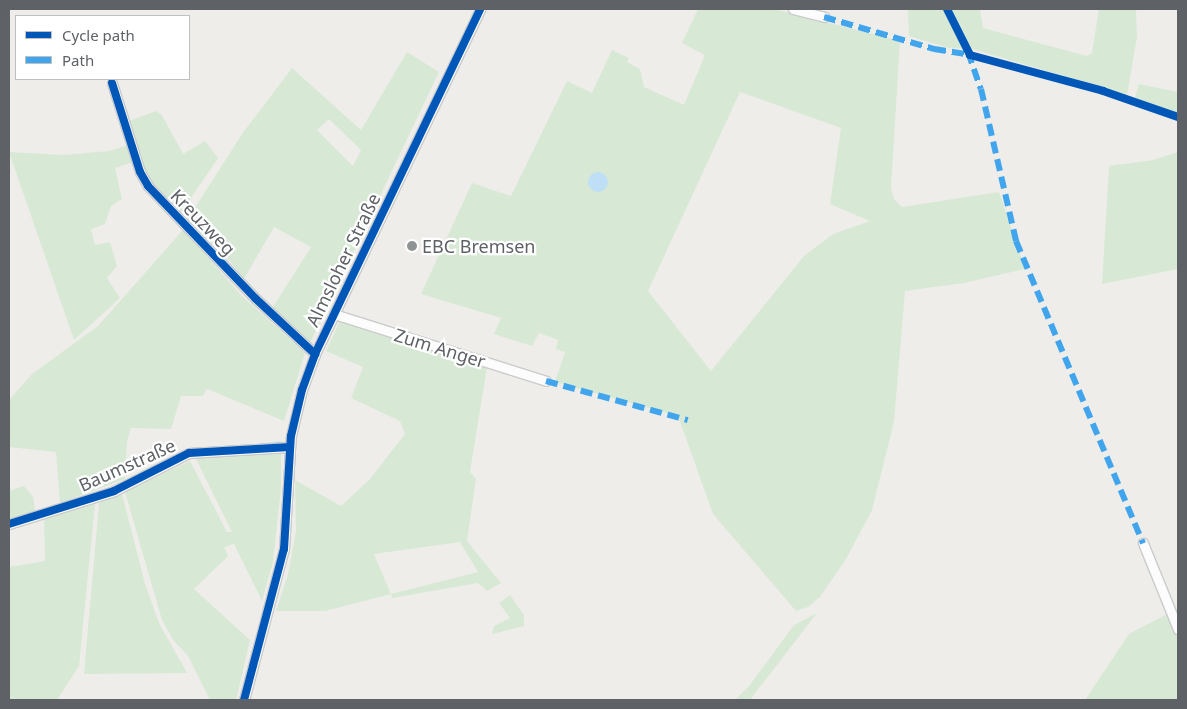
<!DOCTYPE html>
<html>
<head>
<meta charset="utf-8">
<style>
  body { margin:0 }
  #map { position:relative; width:1187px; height:709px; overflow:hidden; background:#eeede9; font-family:"Noto Sans",sans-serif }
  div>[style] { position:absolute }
  .green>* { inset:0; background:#d7e9d5 }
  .water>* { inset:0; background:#bedff6 }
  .round { border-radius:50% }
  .stream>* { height:2px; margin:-1px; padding:0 1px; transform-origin:1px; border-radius:1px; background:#bedff6 }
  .roads { filter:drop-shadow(1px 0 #cacbcb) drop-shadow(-1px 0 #cacbcb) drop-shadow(0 1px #cacbcb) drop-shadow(0 -1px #cacbcb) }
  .minor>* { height:9px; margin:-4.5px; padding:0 4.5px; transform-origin:4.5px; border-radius:4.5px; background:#fcfcfc }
  .quiet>* { height:6px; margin-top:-3px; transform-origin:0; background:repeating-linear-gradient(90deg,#41a5ee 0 12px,transparent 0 18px) }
  .cycleway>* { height:8px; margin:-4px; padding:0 4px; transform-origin:4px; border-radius:4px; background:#0057b8 }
  .dots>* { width:14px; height:14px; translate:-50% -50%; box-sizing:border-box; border:2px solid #fff; border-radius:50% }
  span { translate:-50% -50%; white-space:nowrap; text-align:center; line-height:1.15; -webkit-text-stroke:4.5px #fff; paint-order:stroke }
  .street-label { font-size:18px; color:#5e6266 }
  .poi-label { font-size:18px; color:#5e6266 }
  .left { translate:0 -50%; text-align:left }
  .frame { position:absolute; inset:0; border:10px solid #5e6266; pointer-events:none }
  .legend { position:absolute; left:15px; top:15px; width:175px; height:65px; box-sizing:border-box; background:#fff; border:1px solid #bfc0c2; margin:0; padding:6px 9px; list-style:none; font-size:15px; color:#5e6266 }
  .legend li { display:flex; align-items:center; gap:10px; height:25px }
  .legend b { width:25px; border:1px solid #bfc0c2 }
</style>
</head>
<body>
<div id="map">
  <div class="green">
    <i style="clip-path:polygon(evenodd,698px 9px,774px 9px,900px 41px,891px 188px,894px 199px,902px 207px,999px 192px,1025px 269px,964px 283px,905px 291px,894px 422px,872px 510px,846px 559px,820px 597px,808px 607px,796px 611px,713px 514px,678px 416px,555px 382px,565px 352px,556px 349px,558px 340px,539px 333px,532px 346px,494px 334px,501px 318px,421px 294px,472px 183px,511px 196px,567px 81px,592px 93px,612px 50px,629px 58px,627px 62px,640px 69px,644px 87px,684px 105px,705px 55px,682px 43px,698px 9px,740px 92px,841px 128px,830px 204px,870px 221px,833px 234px,804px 256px,711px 371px,648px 291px,740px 92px)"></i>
    <i style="clip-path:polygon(908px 9px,944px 9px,958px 38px,964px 36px,951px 9px,980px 9px,983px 28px,1087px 56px,1092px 53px,1099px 9px,1136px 9px,1137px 37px,1127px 95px,973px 49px,949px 48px,909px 36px)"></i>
    <i style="clip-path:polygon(evenodd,407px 52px,439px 72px,309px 345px,273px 307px,311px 247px,274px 227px,244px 279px,228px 259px,187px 220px,242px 134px,292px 68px,361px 130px,407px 52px,329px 119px,361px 150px,353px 166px,317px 130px,329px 119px)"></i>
    <i style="clip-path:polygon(1139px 84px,1178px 92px,1178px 113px,1135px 98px)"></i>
    <i style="clip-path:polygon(156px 111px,162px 115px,183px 154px,205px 141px,218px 158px,180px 214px,147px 177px,129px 121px)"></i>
    <i style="clip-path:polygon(129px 145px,133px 162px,115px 168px,122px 199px,111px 206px,105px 224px,91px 229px,95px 245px,110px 242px,117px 266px,107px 278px,120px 298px,74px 340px,9px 152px,64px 155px,109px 151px)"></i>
    <i style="clip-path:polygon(1178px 152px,1178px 269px,1102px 284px,1109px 166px,1153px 160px)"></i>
    <i style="clip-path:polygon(183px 230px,242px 296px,305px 353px,284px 421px,207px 389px,203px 396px,181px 396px,171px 429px,131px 428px,127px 442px,125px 479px,60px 503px,56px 452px,9px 447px,9px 400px,32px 374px,98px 326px)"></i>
    <i style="clip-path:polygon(evenodd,340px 321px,487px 367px,470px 472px,476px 479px,467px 541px,501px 583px,487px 591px,478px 583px,392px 598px,391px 594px,325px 611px,276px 611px,288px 574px,296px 531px,295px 480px,341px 506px,370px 479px,405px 434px,400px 421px,351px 398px,363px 367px,326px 351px,340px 321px,460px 542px,478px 572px,391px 594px,374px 554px,460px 542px)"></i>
    <i style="clip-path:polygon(281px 450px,281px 488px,273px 562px,262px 601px,234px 544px,224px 547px,228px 556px,194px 589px,250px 640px,236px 700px,210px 700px,188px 656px,173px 640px,162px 620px,125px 492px,190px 461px,227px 532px,232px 532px,195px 457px)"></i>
    <i style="clip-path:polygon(24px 486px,33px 497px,36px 516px,9px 521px,9px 491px)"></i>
    <i style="clip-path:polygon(122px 494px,145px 584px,159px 623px,187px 673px,84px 674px,99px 503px)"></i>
    <i style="clip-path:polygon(95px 504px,79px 666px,57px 700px,9px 700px,9px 567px,45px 561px,44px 518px)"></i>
    <i style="clip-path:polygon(510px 595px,524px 615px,524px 626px,492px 634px,494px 626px,510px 618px,499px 603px)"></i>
    <i style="clip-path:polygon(817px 613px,750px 700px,735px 700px,749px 686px,794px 625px)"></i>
    <i style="clip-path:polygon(1169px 613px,1178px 635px,1178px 700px,1085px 700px,1129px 634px)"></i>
  </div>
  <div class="water">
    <i class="round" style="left:588px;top:172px;width:20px;height:20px"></i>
  </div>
  <div class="stream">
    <i style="left:257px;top:445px;width:23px;rotate:-7deg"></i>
  </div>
  <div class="roads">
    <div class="minor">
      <i style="left:793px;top:9px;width:32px;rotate:14deg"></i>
      <i style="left:112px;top:83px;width:93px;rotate:72.5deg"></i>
      <i style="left:140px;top:172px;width:16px;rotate:60deg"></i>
      <i style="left:148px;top:186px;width:156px;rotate:46.3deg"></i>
      <i style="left:256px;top:299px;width:81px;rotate:43deg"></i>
      <i style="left:334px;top:314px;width:222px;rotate:17.5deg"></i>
      <i style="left:9px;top:524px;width:110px;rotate:-17.4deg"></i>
      <i style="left:114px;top:491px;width:84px;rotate:-26.9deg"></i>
      <i style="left:189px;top:453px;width:101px;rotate:-3.4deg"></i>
      <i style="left:1143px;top:543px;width:93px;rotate:67.9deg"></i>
      <i style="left:244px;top:700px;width:156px;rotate:-75.2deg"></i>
      <i style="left:284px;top:549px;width:113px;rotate:-86.5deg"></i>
      <i style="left:291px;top:436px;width:47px;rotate:-76.6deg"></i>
      <i style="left:302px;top:390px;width:38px;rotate:-70deg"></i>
      <i style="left:315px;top:354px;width:382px;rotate:-64.4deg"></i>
    </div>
  </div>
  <div class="quiet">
    <i style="left:824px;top:17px;width:115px;rotate:16.2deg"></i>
    <i style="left:934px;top:49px;width:38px;rotate:9deg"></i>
    <i style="left:968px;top:52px;width:39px;rotate:71deg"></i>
    <i style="left:981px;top:89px;width:156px;rotate:77deg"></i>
    <i style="left:1016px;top:241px;width:328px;rotate:67.2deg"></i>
    <i style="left:546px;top:381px;width:147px;rotate:15.4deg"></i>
  </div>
  <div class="cycleway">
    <i style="left:947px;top:9px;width:51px;rotate:63.4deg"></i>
    <i style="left:970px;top:55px;width:138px;rotate:15.1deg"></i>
    <i style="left:1103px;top:91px;width:79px;rotate:19.1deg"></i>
    <i style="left:112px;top:83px;width:93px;rotate:72.5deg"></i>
    <i style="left:140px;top:172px;width:16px;rotate:60deg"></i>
    <i style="left:148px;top:186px;width:156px;rotate:46.3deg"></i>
    <i style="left:256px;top:299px;width:81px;rotate:43deg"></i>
    <i style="left:9px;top:524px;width:110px;rotate:-17.4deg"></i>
    <i style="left:114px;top:491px;width:84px;rotate:-26.9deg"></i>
    <i style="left:189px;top:453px;width:101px;rotate:-3.4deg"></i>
    <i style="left:244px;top:700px;width:156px;rotate:-75.2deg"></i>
    <i style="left:284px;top:549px;width:113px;rotate:-86.5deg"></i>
    <i style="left:291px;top:436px;width:47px;rotate:-76.6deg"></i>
    <i style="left:302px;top:390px;width:38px;rotate:-70deg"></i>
    <i style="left:315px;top:354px;width:382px;rotate:-64.4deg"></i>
  </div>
  <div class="dots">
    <i style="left:412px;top:246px;background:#909394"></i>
  </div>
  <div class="street-label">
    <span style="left:203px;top:222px;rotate:46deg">Kreuzweg</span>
    <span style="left:343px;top:260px;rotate:-64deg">Almsloher Straße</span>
    <span style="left:440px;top:348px;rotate:17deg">Zum Anger</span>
    <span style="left:127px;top:465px;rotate:-24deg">Baumstraße</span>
  </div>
  <div class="poi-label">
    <span class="left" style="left:422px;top:246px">EBC Bremsen</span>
  </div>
  <div class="frame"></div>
  <ul class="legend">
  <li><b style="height:6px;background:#0057b8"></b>Cycle path</li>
  <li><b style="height:6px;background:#41a5ee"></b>Path</li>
  </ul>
</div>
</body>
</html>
